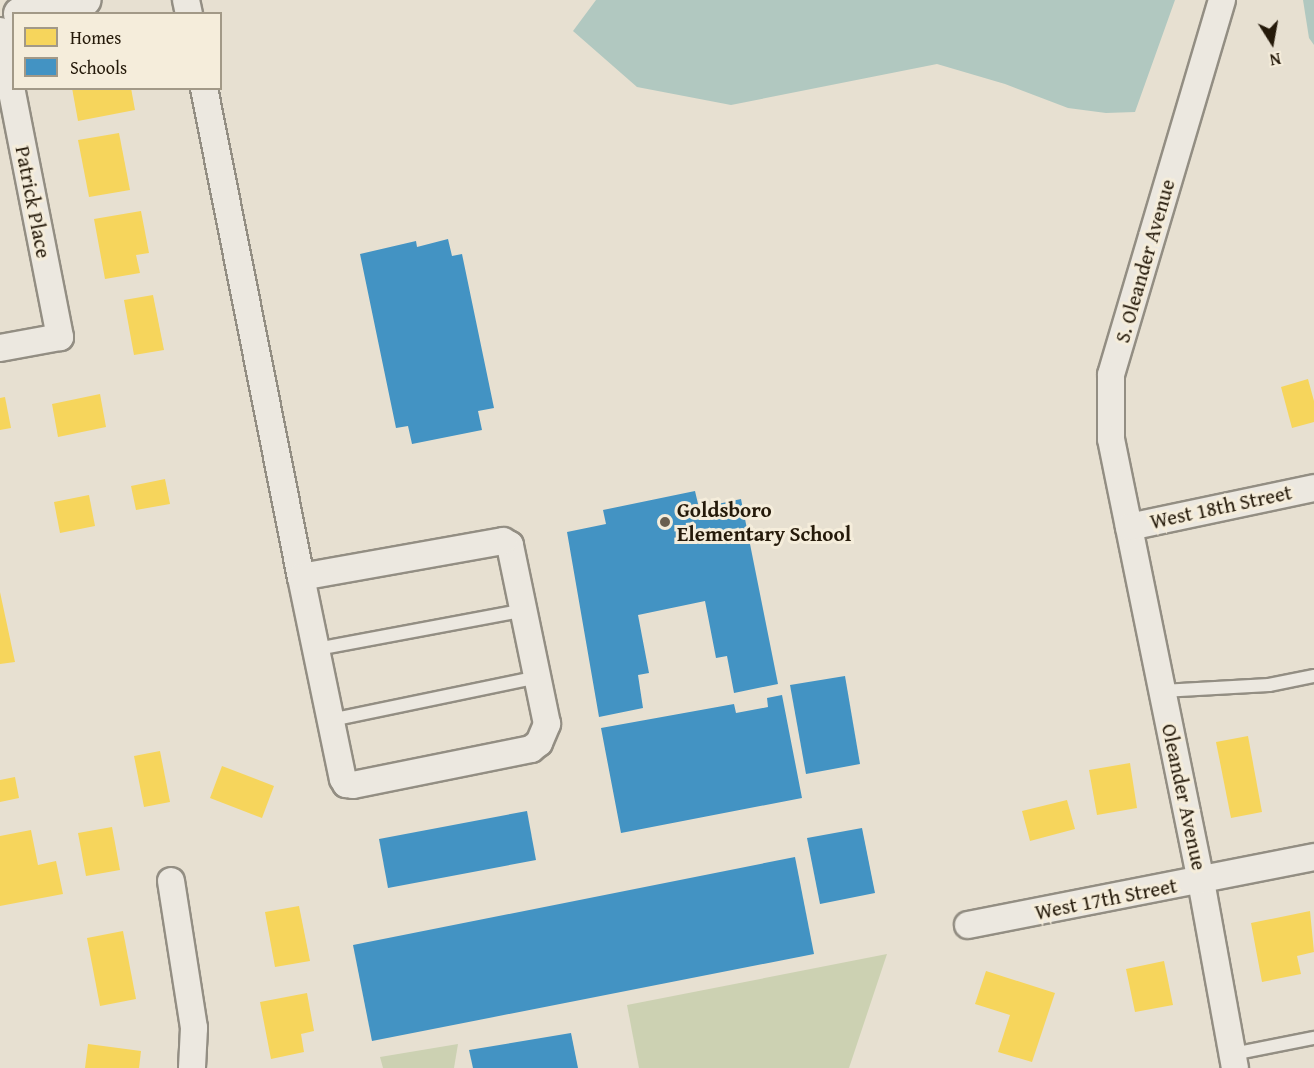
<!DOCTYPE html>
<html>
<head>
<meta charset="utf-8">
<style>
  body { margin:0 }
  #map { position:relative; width:1314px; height:1068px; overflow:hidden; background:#e7e0d1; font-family:"Gentium Book Plus",serif }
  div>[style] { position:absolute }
  .green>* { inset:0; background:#ccd1b2 }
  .water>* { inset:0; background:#b1c8c0 }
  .homes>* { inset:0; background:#f6d55c }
  .schools>* { inset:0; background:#4393c3 }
  .roads { filter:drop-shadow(2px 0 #938e83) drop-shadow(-2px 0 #938e83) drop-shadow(0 2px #938e83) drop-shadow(0 -2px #938e83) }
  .service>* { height:12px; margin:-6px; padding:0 6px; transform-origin:6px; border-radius:6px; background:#ece8e0 }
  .minor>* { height:26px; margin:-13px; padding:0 13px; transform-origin:13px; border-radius:13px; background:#ece8e0 }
  .tertiary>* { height:32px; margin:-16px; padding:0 16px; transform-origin:16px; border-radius:16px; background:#ece8e0 }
  .dots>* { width:16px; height:16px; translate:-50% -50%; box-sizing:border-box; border:3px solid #f5eddb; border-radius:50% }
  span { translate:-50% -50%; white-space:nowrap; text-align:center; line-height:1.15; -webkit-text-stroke:6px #f5eddb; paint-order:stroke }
  .street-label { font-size:21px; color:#251a0a }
  .poi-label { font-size:21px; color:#251a0a; font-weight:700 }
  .left { translate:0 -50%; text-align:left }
  .legend { position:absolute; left:12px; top:12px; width:210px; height:78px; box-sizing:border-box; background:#f5eddb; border:2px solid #a29987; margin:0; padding:8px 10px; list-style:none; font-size:18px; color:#251a0a }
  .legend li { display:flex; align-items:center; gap:12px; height:30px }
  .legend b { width:30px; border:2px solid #a29987 }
  .north { position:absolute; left:1242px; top:12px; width:60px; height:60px; -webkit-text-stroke:4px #f5eddb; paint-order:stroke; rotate:169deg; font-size:16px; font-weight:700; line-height:24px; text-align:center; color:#251a0a }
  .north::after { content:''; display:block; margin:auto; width:21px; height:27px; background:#251a0a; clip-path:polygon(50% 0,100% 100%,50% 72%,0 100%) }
</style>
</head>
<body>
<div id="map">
  <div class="green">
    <i style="clip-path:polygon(887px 954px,849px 1068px,639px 1068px,627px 1005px)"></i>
    <i style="clip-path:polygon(458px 1044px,454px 1068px,383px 1068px,380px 1057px)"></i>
  </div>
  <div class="water">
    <i style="clip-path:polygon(596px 0,1175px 0,1135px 112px,1106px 113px,1068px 108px,1005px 84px,937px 64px,731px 105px,637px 87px,573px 31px)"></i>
    <i style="clip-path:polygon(1303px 0,1314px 0,1314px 45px,1309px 38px)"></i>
  </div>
  <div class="homes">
    <i style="clip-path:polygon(72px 88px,131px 88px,135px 110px,78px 121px)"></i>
    <i style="clip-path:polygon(119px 133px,130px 190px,89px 197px,78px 140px)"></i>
    <i style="clip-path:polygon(141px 211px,149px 253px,136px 255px,140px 273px,105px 279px,94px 219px)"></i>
    <i style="clip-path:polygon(153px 295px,164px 350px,134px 355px,124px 300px)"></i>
    <i style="clip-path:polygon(1308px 379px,1314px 401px,1314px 422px,1292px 428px,1281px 387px)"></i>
    <i style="clip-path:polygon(100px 394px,106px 427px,58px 437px,52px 404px)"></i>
    <i style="clip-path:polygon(5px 397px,11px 428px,0 430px,0 398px)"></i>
    <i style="clip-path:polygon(165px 479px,170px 504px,136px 510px,131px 486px)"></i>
    <i style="clip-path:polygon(89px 495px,95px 526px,60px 533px,54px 502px)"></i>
    <i style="clip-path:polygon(0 592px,15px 662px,0 664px)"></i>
    <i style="clip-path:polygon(1248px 736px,1262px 812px,1231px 818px,1216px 742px)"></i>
    <i style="clip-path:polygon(160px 751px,170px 802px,144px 807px,134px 756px)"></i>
    <i style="clip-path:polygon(1130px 763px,1137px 808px,1097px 815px,1089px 770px)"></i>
    <i style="clip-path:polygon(222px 766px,274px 786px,262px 818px,210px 798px)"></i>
    <i style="clip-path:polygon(15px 777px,19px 798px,0 802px,0 780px)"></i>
    <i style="clip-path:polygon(1067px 800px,1075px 829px,1030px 841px,1022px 811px)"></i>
    <i style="clip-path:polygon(112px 827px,120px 870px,86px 876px,78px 833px)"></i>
    <i style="clip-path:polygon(31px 830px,38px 865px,56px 861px,63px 894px,0 906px,0 836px)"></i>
    <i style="clip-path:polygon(299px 906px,310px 961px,275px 967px,265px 912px)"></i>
    <i style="clip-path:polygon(1310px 911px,1314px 952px,1297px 956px,1301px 974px,1262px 982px,1251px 923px)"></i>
    <i style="clip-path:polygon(123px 931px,136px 999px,100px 1006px,87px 938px)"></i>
    <i style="clip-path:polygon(1164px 961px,1173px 1005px,1135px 1012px,1126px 969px)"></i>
    <i style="clip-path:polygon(986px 971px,1055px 993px,1032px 1062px,998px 1052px,1010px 1015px,975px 1004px)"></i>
    <i style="clip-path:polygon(307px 993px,314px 1031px,301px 1034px,304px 1052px,271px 1059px,260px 1002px)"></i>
    <i style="clip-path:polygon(88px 1044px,141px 1051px,139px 1068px,85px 1068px)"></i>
  </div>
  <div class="schools">
    <i style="clip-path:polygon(448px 239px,452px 256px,462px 254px,494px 408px,478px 411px,482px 430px,412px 444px,408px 426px,396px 428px,360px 254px,416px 241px,417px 247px)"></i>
    <i style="clip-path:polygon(695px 491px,699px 508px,741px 499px,778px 684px,734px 693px,727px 656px,716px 658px,705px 601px,638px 615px,649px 673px,638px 675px,643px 708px,599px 717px,567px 532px,606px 524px,603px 510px)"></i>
    <i style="clip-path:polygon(845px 676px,860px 764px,806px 774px,790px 685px)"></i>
    <i style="clip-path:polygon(782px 695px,802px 798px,621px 833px,601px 728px,734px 704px,736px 713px,768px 707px,767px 698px)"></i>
    <i style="clip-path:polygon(527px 811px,536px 860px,388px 888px,379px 839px)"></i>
    <i style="clip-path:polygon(862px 828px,875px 893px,820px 904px,807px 838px)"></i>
    <i style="clip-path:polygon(795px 857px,814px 954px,372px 1041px,353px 945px)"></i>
    <i style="clip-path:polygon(571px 1033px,578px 1068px,473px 1068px,469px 1050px)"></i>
  </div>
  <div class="roads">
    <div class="service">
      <i style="left:317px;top:649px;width:212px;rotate:-10.6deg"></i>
      <i style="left:1162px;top:691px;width:107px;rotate:-3.2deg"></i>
      <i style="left:1269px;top:685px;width:46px;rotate:-11.3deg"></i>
      <i style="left:331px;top:720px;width:211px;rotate:-11.7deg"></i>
      <i style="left:1233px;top:1054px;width:83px;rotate:-11.2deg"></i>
    </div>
    <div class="minor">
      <i style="left:186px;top:0;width:14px;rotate:78deg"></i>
      <i style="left:1222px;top:0;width:391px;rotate:106.5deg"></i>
      <i style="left:1111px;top:375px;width:64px;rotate:90deg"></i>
      <i style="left:1111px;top:439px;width:451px;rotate:78.5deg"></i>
      <i style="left:1201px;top:881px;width:190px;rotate:79.7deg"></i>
      <i style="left:0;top:31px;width:312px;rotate:78.9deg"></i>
      <i style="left:60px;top:337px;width:61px;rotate:169.6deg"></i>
      <i style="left:204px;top:88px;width:499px;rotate:78.8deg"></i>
      <i style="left:301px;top:577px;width:206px;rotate:78.3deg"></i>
      <i style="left:343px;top:779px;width:6px;rotate:59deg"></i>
      <i style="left:346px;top:784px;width:7px;rotate:8deg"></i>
      <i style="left:353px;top:785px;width:182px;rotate:-11.4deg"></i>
      <i style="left:531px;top:749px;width:10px;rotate:-37deg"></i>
      <i style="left:539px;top:743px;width:21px;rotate:-67deg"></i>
      <i style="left:547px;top:724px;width:183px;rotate:-101.7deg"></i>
      <i style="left:510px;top:545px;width:8px;rotate:-150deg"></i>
      <i style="left:503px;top:541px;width:205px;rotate:169.9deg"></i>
      <i style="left:1129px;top:527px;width:189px;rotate:-11.9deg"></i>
      <i style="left:171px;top:881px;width:149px;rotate:81.1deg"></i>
      <i style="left:194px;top:1028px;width:40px;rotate:92.9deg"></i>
      <i style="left:968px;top:925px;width:353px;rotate:-11.1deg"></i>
    </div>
    <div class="tertiary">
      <i style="left:20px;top:14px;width:66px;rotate:-12.3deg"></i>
    </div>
  </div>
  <div class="dots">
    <i style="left:665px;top:522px;background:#695f50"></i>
  </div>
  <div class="street-label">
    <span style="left:33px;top:202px;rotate:79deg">Patrick Place</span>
    <span style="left:1145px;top:261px;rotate:-74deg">S. Oleander Avenue</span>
    <span style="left:1221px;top:507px;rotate:-12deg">West 18th Street</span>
    <span style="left:1184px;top:797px;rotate:78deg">Oleander Avenue</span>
    <span style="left:1106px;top:899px;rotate:-11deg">West 17th Street</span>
  </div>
  <div class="poi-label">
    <span class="left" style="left:677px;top:522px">Goldsboro<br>Elementary School</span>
  </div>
  <ul class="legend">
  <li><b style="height:16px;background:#f6d55c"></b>Homes</li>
  <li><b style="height:16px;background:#4393c3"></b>Schools</li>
  </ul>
  <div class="north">N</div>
</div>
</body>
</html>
